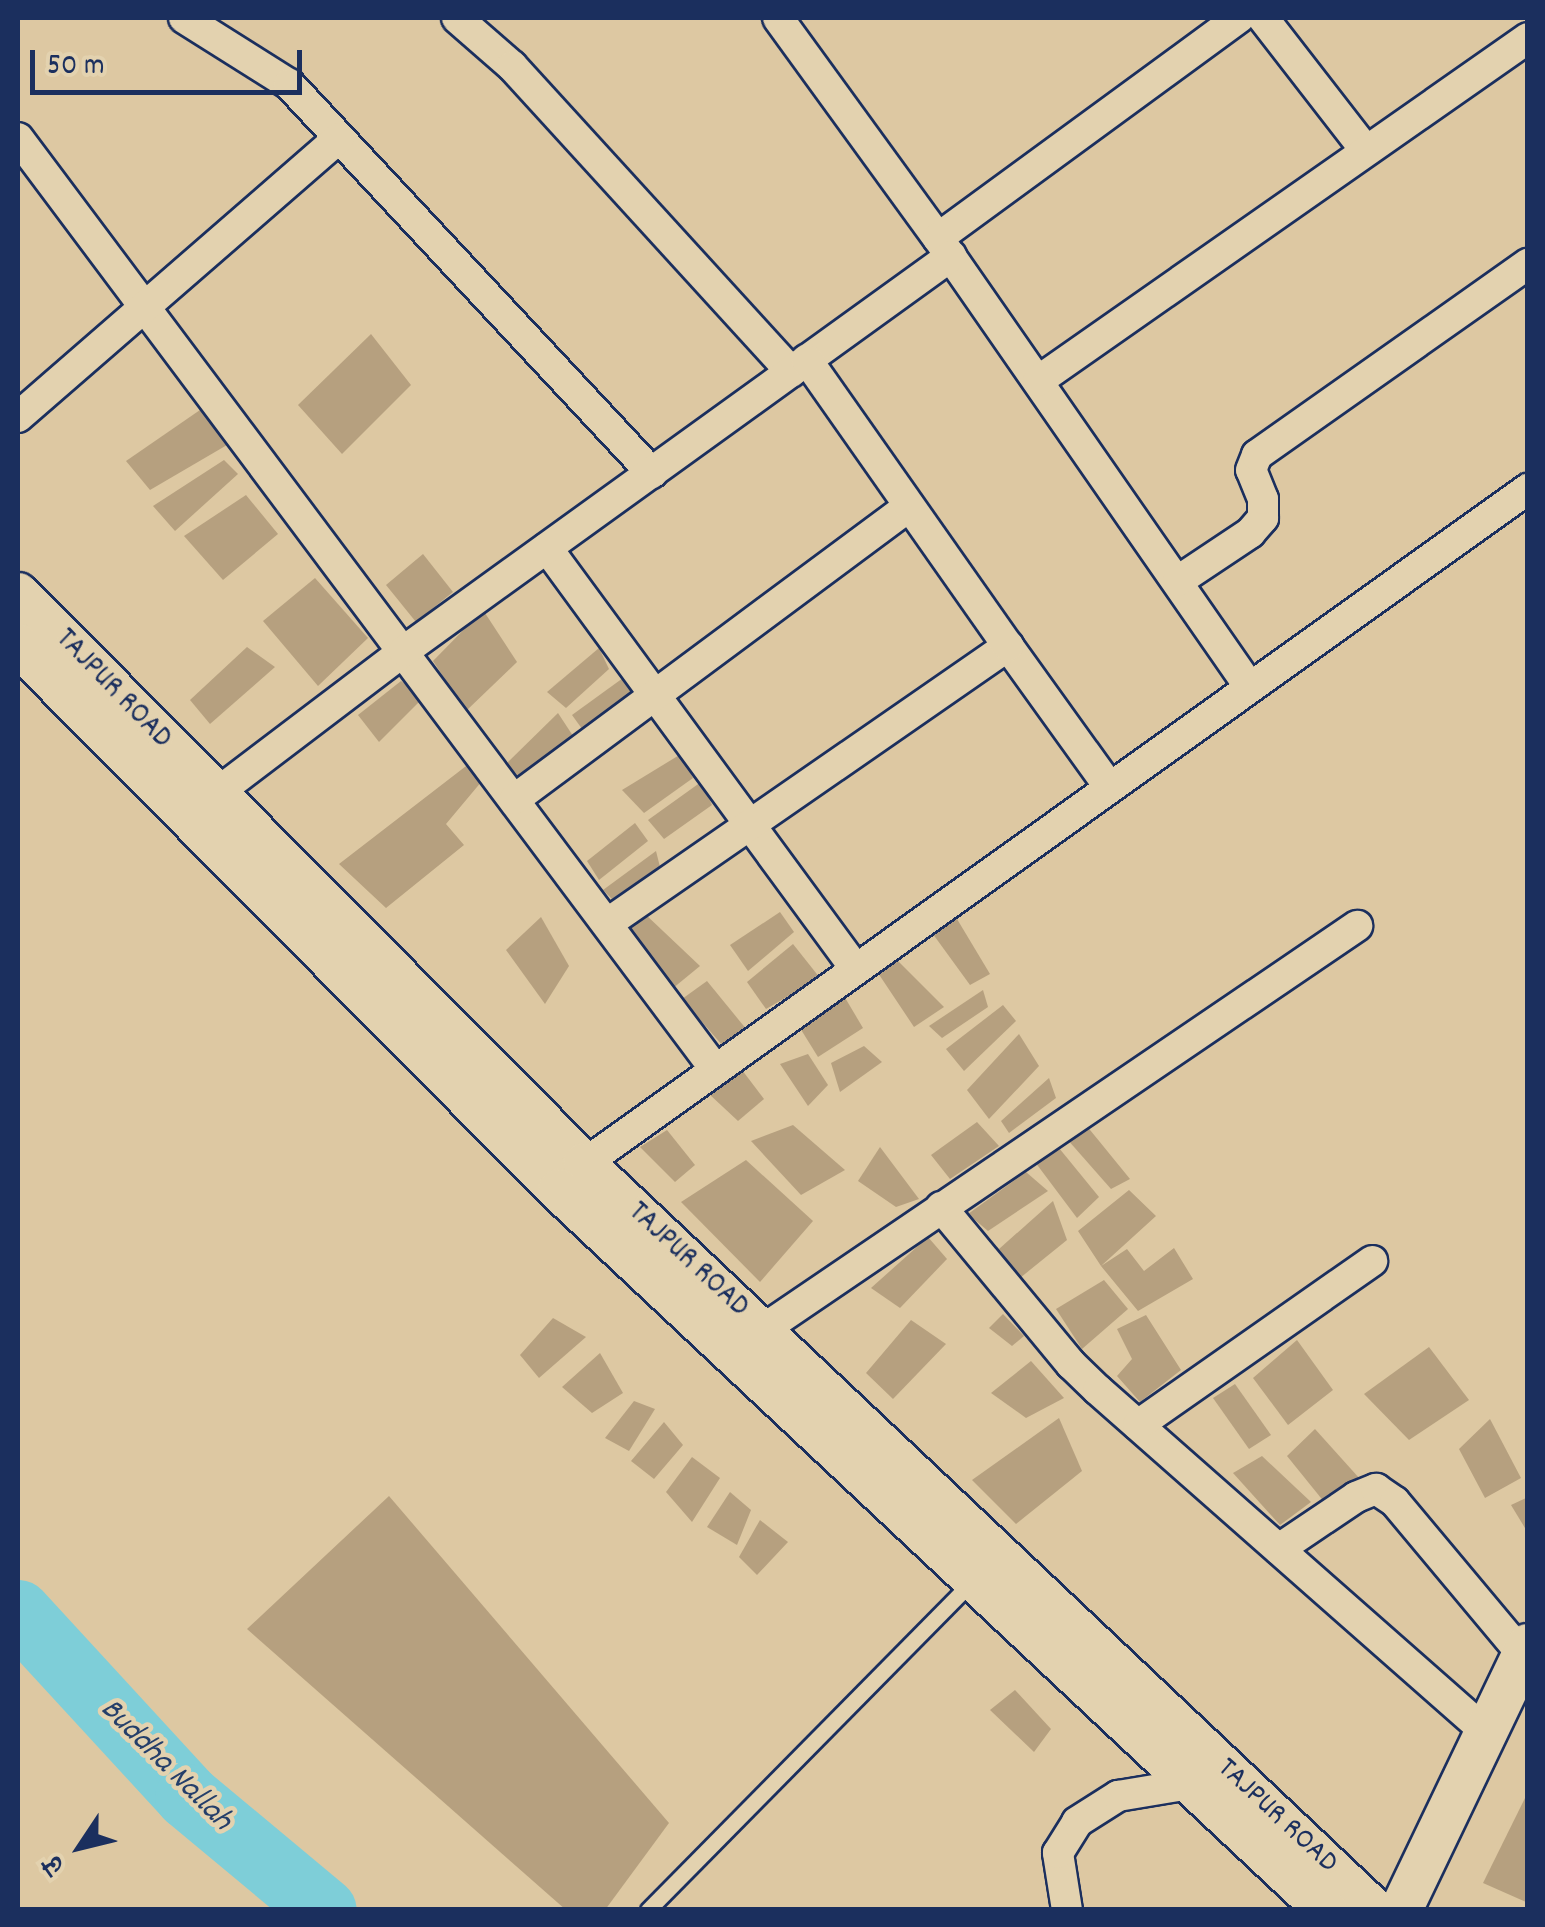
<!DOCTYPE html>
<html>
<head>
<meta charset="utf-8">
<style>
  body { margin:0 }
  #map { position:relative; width:1545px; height:1927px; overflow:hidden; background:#ddc8a2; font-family:Dekko,"Playpen Sans Deva",sans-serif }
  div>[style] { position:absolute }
  .river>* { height:65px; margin:-32.5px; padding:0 32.5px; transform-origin:32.5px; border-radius:32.5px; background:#7eced8 }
  .building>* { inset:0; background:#b6a07f }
  .roads { filter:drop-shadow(2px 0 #1b2f5e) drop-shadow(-2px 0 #1b2f5e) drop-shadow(0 2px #1b2f5e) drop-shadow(0 -2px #1b2f5e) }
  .lane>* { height:15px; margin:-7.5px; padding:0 7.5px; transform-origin:7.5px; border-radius:7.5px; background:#e3d2af }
  .street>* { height:30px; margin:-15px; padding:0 15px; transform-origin:15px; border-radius:15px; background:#e3d2af }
  .secondary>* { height:42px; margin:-21px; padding:0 21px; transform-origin:21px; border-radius:21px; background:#e3d2af }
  span { translate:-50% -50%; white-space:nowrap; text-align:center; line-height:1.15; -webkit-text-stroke:9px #e3d2af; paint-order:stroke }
  .street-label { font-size:30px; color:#1b2f5e }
  .water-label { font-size:32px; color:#253f6a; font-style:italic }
  .frame { position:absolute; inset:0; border:20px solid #1b2f5e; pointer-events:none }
  .north { position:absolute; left:30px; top:1797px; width:100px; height:100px; -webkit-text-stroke:8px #e3d2af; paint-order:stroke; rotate:235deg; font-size:28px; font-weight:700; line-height:40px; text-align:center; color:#1b2f5e }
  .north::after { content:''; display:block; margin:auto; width:35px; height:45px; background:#1b2f5e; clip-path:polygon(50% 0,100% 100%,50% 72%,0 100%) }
  .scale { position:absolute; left:30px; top:50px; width:272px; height:45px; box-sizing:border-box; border:5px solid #1b2f5e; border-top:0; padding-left:12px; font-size:30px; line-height:35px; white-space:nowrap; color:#1b2f5e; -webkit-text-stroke:8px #e3d2af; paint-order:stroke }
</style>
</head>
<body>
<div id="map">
  <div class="river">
    <i style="left:18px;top:1612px;width:250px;rotate:47.4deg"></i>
    <i style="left:187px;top:1796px;width:178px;rotate:39.8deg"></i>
  </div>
  <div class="building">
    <i style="clip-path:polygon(371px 334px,411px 385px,342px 454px,298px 405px)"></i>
    <i style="clip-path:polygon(200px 410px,227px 445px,150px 490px,126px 461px)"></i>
    <i style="clip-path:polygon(224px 460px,238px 474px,175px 531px,153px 506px)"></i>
    <i style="clip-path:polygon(246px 495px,278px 534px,223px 580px,184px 536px)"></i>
    <i style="clip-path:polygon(423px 554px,453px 592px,416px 622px,386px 585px)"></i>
    <i style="clip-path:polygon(315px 578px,368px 638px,318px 686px,263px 621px)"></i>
    <i style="clip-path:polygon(483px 610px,517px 662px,466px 711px,433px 661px)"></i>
    <i style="clip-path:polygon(247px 647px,275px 667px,210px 724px,190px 700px)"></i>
    <i style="clip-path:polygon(599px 648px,609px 669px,566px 708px,547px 692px)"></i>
    <i style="clip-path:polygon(623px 678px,635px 699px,585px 733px,572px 715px)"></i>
    <i style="clip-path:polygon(401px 681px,423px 698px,379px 742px,358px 715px)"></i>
    <i style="clip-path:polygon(558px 713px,577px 742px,522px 779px,506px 764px)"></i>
    <i style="clip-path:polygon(681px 754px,693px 778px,644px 813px,622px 790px)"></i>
    <i style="clip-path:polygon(470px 763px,482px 781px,446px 824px,464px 845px,386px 908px,339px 864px)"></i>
    <i style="clip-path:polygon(701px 782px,712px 805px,664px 839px,648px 820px)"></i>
    <i style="clip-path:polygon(635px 823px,648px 841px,599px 880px,587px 861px)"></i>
    <i style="clip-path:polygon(656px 851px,660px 867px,612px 899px,603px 890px)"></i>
    <i style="clip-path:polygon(780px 912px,794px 932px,748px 971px,730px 945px)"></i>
    <i style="clip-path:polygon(644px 913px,700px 966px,672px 989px,627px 928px)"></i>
    <i style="clip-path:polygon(954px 914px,990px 974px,970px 985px,930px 930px)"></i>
    <i style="clip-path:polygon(541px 917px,569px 966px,545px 1004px,506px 950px)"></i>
    <i style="clip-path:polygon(793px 944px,820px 978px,766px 1009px,747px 982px)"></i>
    <i style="clip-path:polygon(895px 958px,944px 1007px,914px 1027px,876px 970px)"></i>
    <i style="clip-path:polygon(707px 981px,747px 1030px,723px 1046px,682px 999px)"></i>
    <i style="clip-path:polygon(983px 990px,988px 1007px,942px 1038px,929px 1026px)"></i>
    <i style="clip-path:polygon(844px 996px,863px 1028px,818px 1057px,800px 1028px)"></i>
    <i style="clip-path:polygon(1003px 1005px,1016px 1021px,964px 1071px,946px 1049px)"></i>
    <i style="clip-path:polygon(1019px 1034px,1039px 1066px,989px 1119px,967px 1090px)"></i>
    <i style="clip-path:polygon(864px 1046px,882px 1062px,840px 1092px,831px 1063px)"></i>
    <i style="clip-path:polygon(808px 1054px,828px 1085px,808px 1106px,780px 1064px)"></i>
    <i style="clip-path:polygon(739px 1066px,764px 1099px,738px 1121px,708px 1093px)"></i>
    <i style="clip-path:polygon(1049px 1078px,1056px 1098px,1009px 1133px,1001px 1121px)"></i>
    <i style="clip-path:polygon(977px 1122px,999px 1146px,950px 1179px,931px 1155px)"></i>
    <i style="clip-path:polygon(793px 1125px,845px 1170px,801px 1195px,751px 1141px)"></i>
    <i style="clip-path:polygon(1086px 1125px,1130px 1179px,1111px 1189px,1067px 1139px)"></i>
    <i style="clip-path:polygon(667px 1130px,695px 1165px,675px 1182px,640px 1147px)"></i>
    <i style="clip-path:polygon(880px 1147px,919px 1199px,896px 1207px,858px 1181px)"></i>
    <i style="clip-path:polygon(1059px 1148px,1099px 1197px,1077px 1218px,1035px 1162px)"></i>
    <i style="clip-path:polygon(746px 1160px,813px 1221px,760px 1282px,681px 1202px)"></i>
    <i style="clip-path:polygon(1026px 1172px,1048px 1191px,988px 1231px,968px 1214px)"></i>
    <i style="clip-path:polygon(1129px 1190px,1156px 1216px,1101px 1266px,1127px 1249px,1144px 1271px,1174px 1248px,1193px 1279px,1138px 1311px,1101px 1266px,1078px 1231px)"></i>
    <i style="clip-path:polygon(1053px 1201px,1067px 1240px,1020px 1278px,999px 1249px)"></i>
    <i style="clip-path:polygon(928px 1237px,947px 1259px,900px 1308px,871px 1288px)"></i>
    <i style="clip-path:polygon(1104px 1280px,1128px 1309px,1082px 1349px,1056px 1309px)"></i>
    <i style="clip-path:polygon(1003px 1314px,1024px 1336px,1012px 1346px,989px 1328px)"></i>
    <i style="clip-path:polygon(1146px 1315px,1181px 1370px,1140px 1402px,1117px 1376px,1132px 1359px,1117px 1329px)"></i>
    <i style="clip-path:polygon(553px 1318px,586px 1337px,539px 1378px,520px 1355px)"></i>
    <i style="clip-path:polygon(911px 1320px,946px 1344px,893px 1399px,866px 1373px)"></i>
    <i style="clip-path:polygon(1297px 1340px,1333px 1390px,1288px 1425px,1253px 1378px)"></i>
    <i style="clip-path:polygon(1429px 1347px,1469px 1400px,1409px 1440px,1364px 1394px)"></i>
    <i style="clip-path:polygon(600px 1353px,623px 1393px,592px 1413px,562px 1387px)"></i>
    <i style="clip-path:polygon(1031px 1361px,1064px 1398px,1026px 1418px,991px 1393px)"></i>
    <i style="clip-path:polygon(1235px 1384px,1271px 1435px,1249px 1449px,1213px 1398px)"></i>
    <i style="clip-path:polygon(634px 1401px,655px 1409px,629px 1451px,605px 1438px)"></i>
    <i style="clip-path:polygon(1059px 1418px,1082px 1471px,1016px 1524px,972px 1480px)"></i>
    <i style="clip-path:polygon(1490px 1419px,1521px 1478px,1485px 1498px,1459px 1449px)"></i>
    <i style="clip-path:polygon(664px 1422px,683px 1445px,654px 1479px,631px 1461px)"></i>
    <i style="clip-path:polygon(1315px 1429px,1360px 1479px,1325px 1503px,1287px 1456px)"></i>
    <i style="clip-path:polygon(1262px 1456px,1311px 1502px,1280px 1525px,1233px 1473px)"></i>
    <i style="clip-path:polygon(692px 1457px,720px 1478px,692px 1522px,666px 1492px)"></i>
    <i style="clip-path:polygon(730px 1492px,751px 1510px,737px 1545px,707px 1527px)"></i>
    <i style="clip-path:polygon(389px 1496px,669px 1823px,605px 1910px,566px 1910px,247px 1629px)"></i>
    <i style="clip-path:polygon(1528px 1497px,1528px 1533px,1511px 1505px)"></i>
    <i style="clip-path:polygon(760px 1520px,788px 1542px,757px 1575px,739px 1557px)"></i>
    <i style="clip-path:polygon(1015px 1690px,1051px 1729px,1034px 1752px,990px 1710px)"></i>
    <i style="clip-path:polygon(1528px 1792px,1528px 1903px,1483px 1883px)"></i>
  </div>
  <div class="roads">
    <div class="lane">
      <i style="left:648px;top:1910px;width:461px;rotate:-45.4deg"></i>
    </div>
    <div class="street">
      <i style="left:184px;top:18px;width:124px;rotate:32.2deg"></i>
      <i style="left:289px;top:84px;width:532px;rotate:46.98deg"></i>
      <i style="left:457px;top:18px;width:73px;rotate:41.1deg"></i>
      <i style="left:512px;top:66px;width:414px;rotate:47.6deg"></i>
      <i style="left:778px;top:18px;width:272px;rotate:54deg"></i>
      <i style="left:938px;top:238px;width:545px;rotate:55.23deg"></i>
      <i style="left:1263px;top:18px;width:168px;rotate:52.2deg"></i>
      <i style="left:18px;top:138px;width:1163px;rotate:53.18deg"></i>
      <i style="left:938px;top:238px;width:373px;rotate:-36.2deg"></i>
      <i style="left:1038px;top:381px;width:598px;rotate:-34.99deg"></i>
      <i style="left:18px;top:417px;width:425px;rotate:-41deg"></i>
      <i style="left:547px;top:548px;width:521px;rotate:53.75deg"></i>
      <i style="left:1178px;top:581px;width:87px;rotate:-33.7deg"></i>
      <i style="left:1250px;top:533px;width:20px;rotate:-49deg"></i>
      <i style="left:1263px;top:518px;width:19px;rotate:-90deg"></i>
      <i style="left:1263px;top:499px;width:31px;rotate:-112deg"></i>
      <i style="left:1251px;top:470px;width:16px;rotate:-68deg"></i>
      <i style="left:1257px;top:455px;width:332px;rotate:-35.2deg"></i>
      <i style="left:1008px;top:646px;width:171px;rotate:54.3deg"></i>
      <i style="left:213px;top:796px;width:240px;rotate:-37.2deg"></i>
      <i style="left:404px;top:651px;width:675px;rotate:-35.83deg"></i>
      <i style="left:515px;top:799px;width:491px;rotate:-36.6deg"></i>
      <i style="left:608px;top:923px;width:487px;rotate:-34.7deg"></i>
      <i style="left:1008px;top:646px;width:350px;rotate:-125.1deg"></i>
      <i style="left:584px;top:1164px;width:1161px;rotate:-35.57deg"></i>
      <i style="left:941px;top:1207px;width:204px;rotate:50.4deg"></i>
      <i style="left:1071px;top:1364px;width:37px;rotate:44deg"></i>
      <i style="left:1098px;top:1390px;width:517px;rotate:41.39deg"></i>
      <i style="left:761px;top:1331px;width:721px;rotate:-34.2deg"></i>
      <i style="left:1138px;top:1425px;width:286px;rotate:-35deg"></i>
      <i style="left:1279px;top:1549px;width:93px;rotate:-34deg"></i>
      <i style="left:1356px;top:1497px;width:22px;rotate:-22deg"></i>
      <i style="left:1376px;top:1489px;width:23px;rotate:34deg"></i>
      <i style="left:1395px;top:1502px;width:199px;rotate:50.1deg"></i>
      <i style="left:1067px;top:1910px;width:58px;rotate:-99deg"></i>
      <i style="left:1058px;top:1853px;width:36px;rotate:-58deg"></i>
      <i style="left:1077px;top:1822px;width:49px;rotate:-32.4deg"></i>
      <i style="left:1118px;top:1796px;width:73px;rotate:-9.5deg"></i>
    </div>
    <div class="secondary">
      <i style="left:18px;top:594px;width:803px;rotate:45.2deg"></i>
      <i style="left:584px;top:1164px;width:1087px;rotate:43.36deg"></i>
      <i style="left:18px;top:645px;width:768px;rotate:45.21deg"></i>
      <i style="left:559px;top:1190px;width:1052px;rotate:43.19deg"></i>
      <i style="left:1401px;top:1910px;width:294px;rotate:-64.4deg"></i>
    </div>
  </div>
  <div class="street-label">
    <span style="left:112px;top:690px;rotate:46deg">TAJPUR ROAD</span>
    <span style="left:687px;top:1261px;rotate:43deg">TAJPUR ROAD</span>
    <span style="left:1276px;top:1817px;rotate:43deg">TAJPUR ROAD</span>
  </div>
  <div class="water-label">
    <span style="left:165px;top:1766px;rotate:45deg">Buddha Nallah</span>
  </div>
  <div class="frame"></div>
  <div class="north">उ</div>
  <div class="scale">50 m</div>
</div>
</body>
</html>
